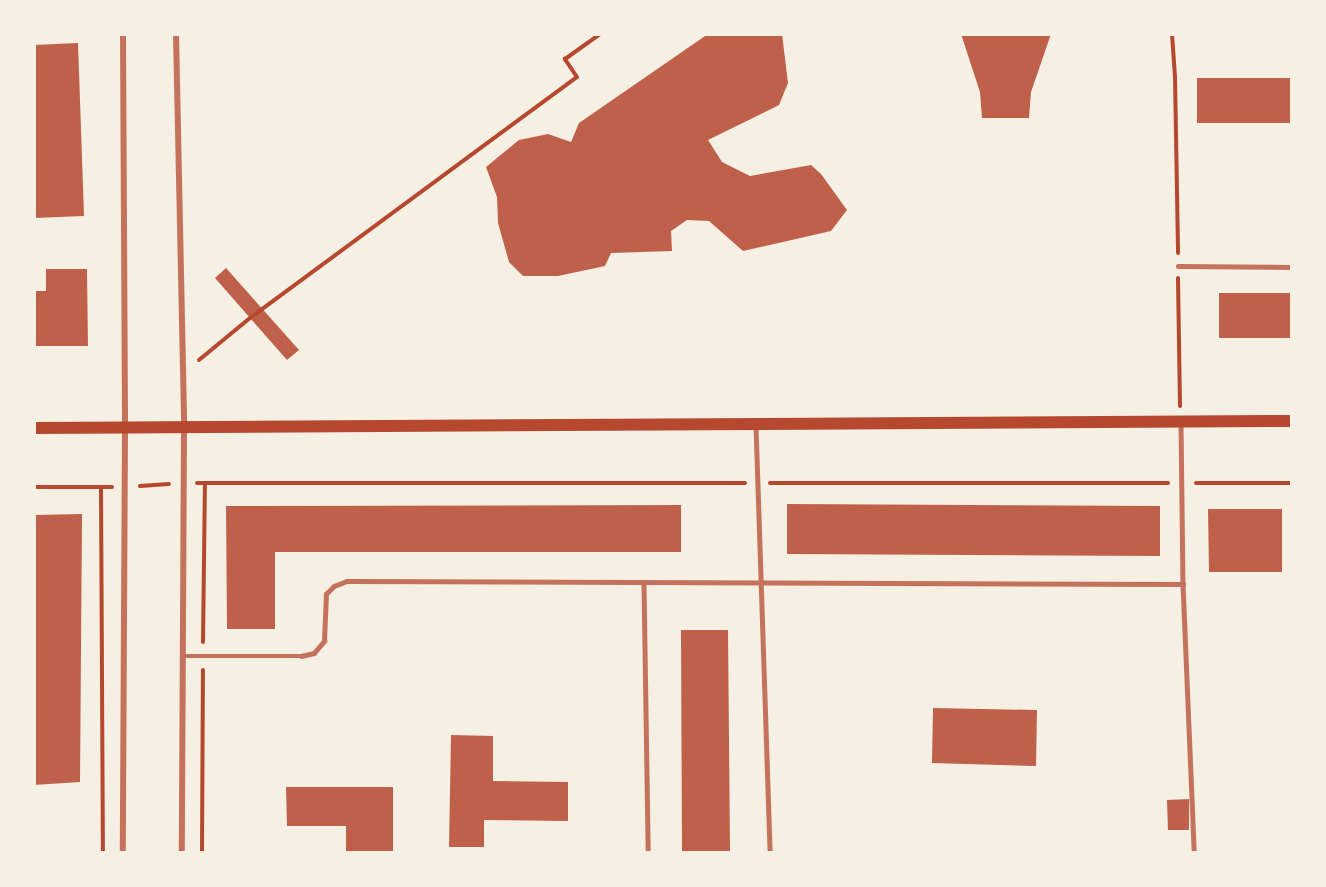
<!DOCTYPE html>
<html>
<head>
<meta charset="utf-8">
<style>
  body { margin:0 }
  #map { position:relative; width:1326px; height:887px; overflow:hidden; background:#f6efe4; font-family:Montserrat,sans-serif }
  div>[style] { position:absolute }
  .building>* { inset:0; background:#bf614a }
  .path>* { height:4px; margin:-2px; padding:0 2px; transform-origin:2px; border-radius:2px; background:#b5482f }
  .service>* { height:4.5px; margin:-2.25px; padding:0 2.25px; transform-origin:2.25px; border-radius:2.25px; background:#c5725c }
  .minor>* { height:6px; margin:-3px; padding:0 3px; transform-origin:3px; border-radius:3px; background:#c5725c }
  .secondary>* { height:12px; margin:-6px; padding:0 6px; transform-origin:6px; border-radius:6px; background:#b5482f }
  span { translate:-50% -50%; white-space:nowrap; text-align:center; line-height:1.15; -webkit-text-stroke:5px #f6efe4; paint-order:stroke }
  .frame { position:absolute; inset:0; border:36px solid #f6efe4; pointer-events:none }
</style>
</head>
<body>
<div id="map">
  <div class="building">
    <i style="clip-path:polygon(708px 34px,782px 34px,788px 83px,779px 105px,708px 140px,722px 162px,750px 176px,811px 165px,821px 174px,847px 210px,831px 231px,743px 251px,709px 221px,687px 220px,671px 231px,672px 251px,611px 253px,605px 266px,558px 276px,523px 276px,509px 262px,498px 223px,497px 197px,486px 167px,519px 140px,548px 134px,571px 142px,579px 123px)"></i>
    <i style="clip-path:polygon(961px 34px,1051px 34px,1031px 92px,1029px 118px,982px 118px,980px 92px)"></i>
    <i style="clip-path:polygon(78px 43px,84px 216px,34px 218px,34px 45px)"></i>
    <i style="clip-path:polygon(1197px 78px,1292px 78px,1292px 123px,1197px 123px)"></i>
    <i style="clip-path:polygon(226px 268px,299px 350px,287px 360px,215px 278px)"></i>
    <i style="clip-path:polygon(46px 269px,87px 269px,88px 346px,34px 346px,34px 291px,46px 291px)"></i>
    <i style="clip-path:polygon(1219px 293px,1292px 293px,1292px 338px,1219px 338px)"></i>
    <i style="clip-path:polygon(787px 504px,1160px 506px,1160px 556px,787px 554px)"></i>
    <i style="clip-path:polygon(681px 505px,681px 552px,275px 552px,275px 629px,227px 629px,226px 506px)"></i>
    <i style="clip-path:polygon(1208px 509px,1282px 509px,1282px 572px,1209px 572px)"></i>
    <i style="clip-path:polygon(82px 514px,80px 782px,34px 785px,34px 515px)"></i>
    <i style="clip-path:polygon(681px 630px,728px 630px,730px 852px,682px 852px)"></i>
    <i style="clip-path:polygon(933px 708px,1037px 710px,1036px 766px,932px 763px)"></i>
    <i style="clip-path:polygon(451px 735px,493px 736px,493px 781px,568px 782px,568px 821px,484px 820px,484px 847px,449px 847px)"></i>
    <i style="clip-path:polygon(286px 787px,393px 787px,393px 852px,346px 852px,346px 826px,287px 826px)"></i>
    <i style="clip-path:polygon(1189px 799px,1189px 830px,1168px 830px,1167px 800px)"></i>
  </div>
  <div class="path">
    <i style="left:1172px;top:34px;width:43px;rotate:86deg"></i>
    <i style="left:1175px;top:77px;width:176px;rotate:89deg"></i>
    <i style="left:1178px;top:278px;width:128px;rotate:89.1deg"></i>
    <i style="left:199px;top:360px;width:66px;rotate:-39.5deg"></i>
    <i style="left:250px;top:318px;width:406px;rotate:-36.4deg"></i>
    <i style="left:577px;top:77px;width:22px;rotate:-124deg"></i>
    <i style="left:565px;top:59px;width:43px;rotate:-35.5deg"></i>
    <i style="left:197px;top:483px;width:548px"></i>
    <i style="left:770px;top:483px;width:398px"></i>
    <i style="left:1196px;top:483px;width:96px"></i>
    <i style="left:140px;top:486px;width:29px;rotate:-4deg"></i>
    <i style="left:34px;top:487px;width:78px"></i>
    <i style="left:101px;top:487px;width:365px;rotate:89.7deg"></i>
    <i style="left:203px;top:642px;width:159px;rotate:-89.3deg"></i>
    <i style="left:202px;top:852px;width:182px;rotate:-89.7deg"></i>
  </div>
  <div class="service">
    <i style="left:1178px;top:266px;width:114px;rotate:0.5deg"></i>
    <i style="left:1181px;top:423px;width:161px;rotate:89.3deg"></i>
    <i style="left:1183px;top:584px;width:268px;rotate:87.6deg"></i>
    <i style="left:756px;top:426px;width:426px;rotate:88.1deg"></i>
    <i style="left:644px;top:584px;width:268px;rotate:89.1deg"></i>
    <i style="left:183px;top:656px;width:118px"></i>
    <i style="left:301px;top:656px;width:13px;rotate:-13deg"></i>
    <i style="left:314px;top:653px;width:16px;rotate:-50deg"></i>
    <i style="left:324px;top:641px;width:47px;rotate:-87.6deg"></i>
    <i style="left:326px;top:594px;width:11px;rotate:-45deg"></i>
    <i style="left:334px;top:586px;width:14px;rotate:-21deg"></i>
    <i style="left:347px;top:581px;width:836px;rotate:0.21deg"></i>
  </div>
  <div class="minor">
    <i style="left:123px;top:34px;width:395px;rotate:89.7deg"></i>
    <i style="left:125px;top:429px;width:423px;rotate:90.3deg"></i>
    <i style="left:176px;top:34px;width:395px;rotate:88.8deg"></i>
    <i style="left:184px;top:429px;width:423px;rotate:90.3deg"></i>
  </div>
  <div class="secondary">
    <i style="left:34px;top:428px;width:1258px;rotate:-0.32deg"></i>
  </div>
  <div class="frame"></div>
</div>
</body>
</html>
